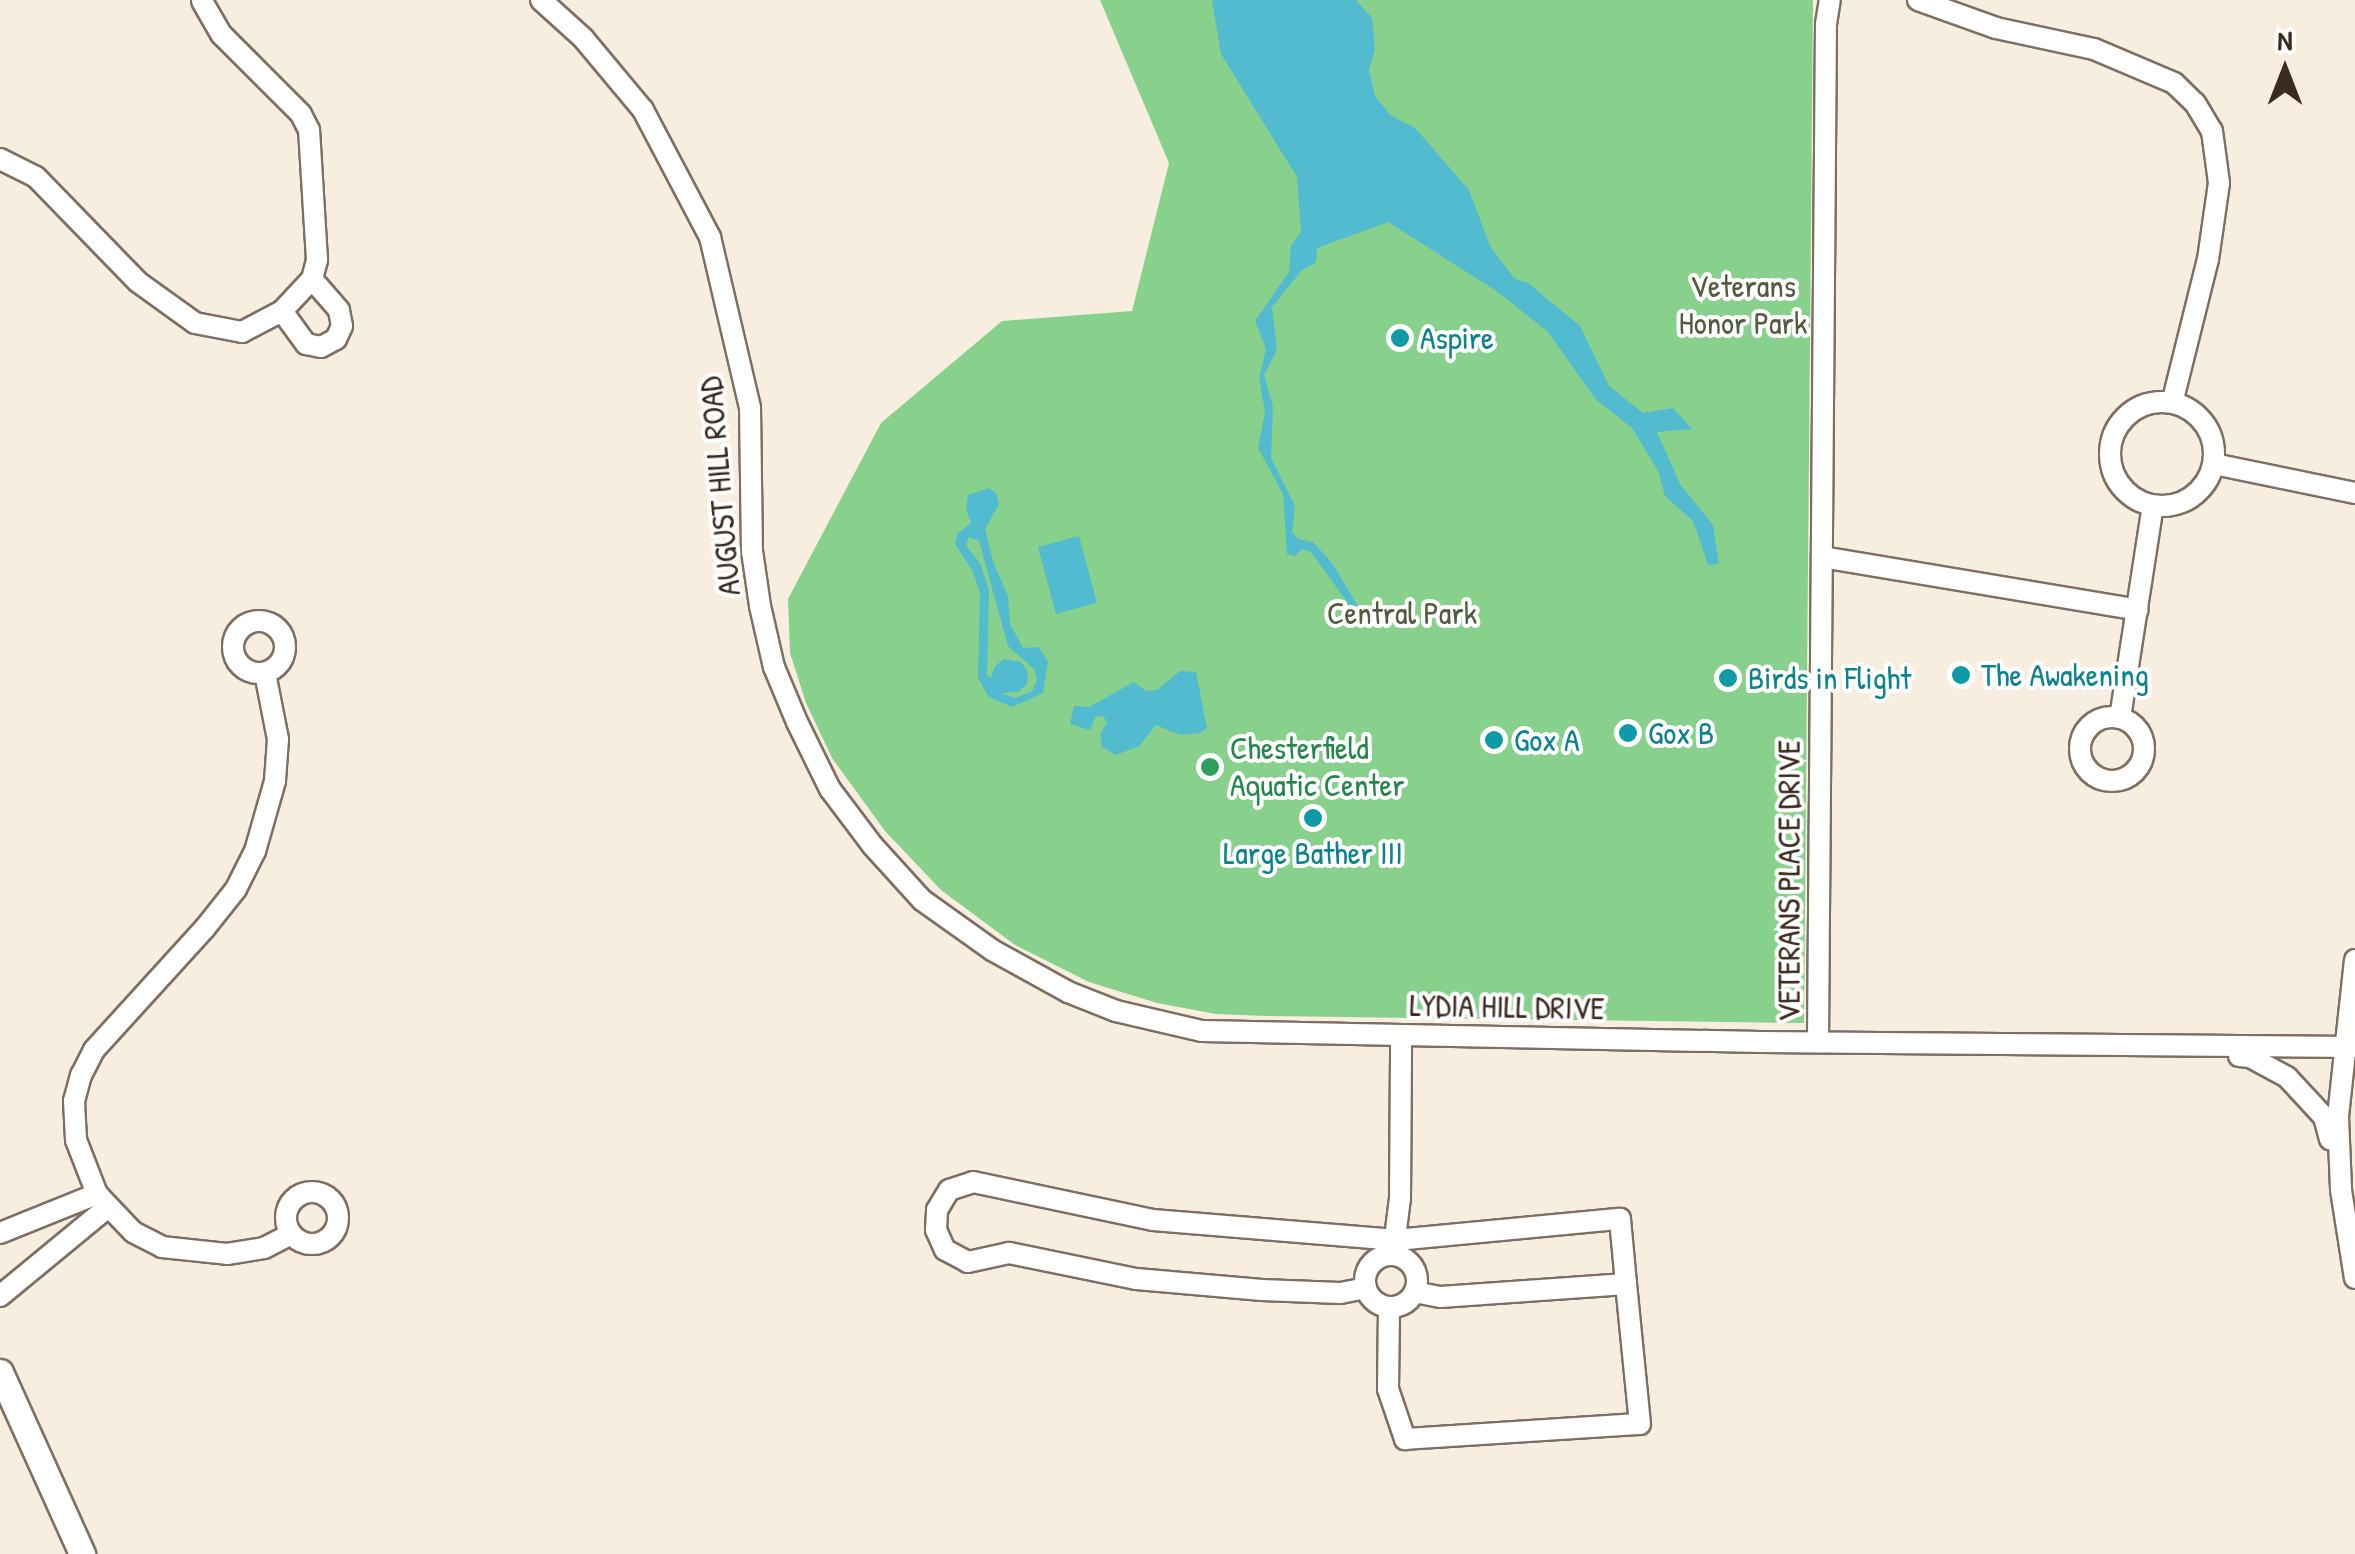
<!DOCTYPE html>
<html>
<head>
<meta charset="utf-8">
<style>
  body { margin:0 }
  #map { position:relative; width:2355px; height:1554px; overflow:hidden; background:#f8eedf; font-family:"Patrick Hand",sans-serif }
  div>[style] { position:absolute }
  .green>* { inset:0; background:#87d18d }
  .water>* { inset:0; background:#52bbcf }
  .roads { filter:drop-shadow(2px 0 #7d6f62) drop-shadow(-2px 0 #7d6f62) drop-shadow(0 2px #7d6f62) drop-shadow(0 -2px #7d6f62) }
  .minor>* { height:20px; margin:-10px; padding:0 10px; transform-origin:10px; border-radius:10px; background:#fff }
  .minor>.ring { margin:-10px; padding:0; box-sizing:content-box; background:none; border:20px solid #fff; border-radius:50% }
  .major>* { height:25px; margin:-12.5px; padding:0 12.5px; transform-origin:12.5px; border-radius:12.5px; background:#fff }
  .dots>* { width:28px; height:28px; translate:-50% -50%; box-sizing:border-box; border:5px solid #fff; border-radius:50% }
  span { translate:-50% -50%; white-space:nowrap; text-align:center; line-height:1.15; -webkit-text-stroke:8px #fff; paint-order:stroke }
  .park-label { font-size:32px; color:#525c3f }
  .culture-label { font-size:32px; color:#0d838f }
  .left { translate:0 -50%; text-align:left }
  .street-label { font-size:32px; color:#3b2a1e }
  .leisure-label { font-size:32px; color:#27864d }
  .north { position:absolute; left:2235px; top:20px; width:100px; height:100px; -webkit-text-stroke:8px #fff; paint-order:stroke; rotate:0deg; font-size:28px; font-weight:700; line-height:40px; text-align:center; color:#3b2a1e }
  .north::after { content:''; display:block; margin:auto; width:35px; height:45px; background:#3b2a1e; clip-path:polygon(50% 0,100% 100%,50% 72%,0 100%) }
</style>
</head>
<body>
<div id="map">
  <div class="green">
    <i style="clip-path:polygon(1100px 0,1813px 0,1804px 1023px,1266px 1016px,1216px 1014px,1157px 1003px,1089px 982px,1015px 945px,941px 890px,885px 831px,832px 758px,806px 703px,790px 653px,788px 599px,881px 423px,1002px 321px,1132px 311px,1169px 163px)"></i>
  </div>
  <div class="water">
    <i style="clip-path:polygon(1212px 0,1356px 0,1372px 18px,1375px 49px,1369px 70px,1375px 96px,1390px 115px,1415px 128px,1469px 190px,1490px 246px,1514px 278px,1528px 283px,1580px 326px,1609px 386px,1643px 413px,1673px 408px,1692px 429px,1657px 432px,1680px 484px,1713px 525px,1719px 564px,1708px 565px,1693px 521px,1665px 496px,1658px 471px,1632px 428px,1596px 400px,1548px 332px,1498px 292px,1388px 222px,1317px 248px,1316px 262px,1301px 271px,1272px 307px,1277px 350px,1264px 375px,1273px 407px,1271px 458px,1295px 506px,1292px 532px,1298px 539px,1313px 542px,1332px 563px,1361px 611px,1358px 621px,1352px 623px,1348px 617px,1350px 606px,1311px 552px,1302px 549px,1295px 556px,1287px 554px,1283px 494px,1258px 448px,1265px 412px,1259px 378px,1266px 349px,1255px 321px,1289px 272px,1291px 246px,1301px 232px,1297px 177px,1221px 54px)"></i>
    <i style="clip-path:polygon(evenodd,989px 488px,996px 493px,999px 504px,985px 529px,993px 562px,1008px 596px,1010px 624px,1023px 648px,1038px 647px,1048px 661px,1043px 693px,1012px 707px,989px 697px,978px 678px,980px 593px,972px 570px,955px 544px,957px 534px,971px 523px,966px 509px,968px 495px,989px 488px,969px 537px,979px 541px,1008px 646px,1035px 670px,1037px 680px,1032px 691px,1015px 698px,1001px 693px,1018px 692px,1027px 684px,1028px 672px,1021px 662px,1004px 659px,995px 666px,991px 678px,987px 675px,989px 590px,980px 564px,966px 545px,969px 537px)"></i>
    <i style="clip-path:polygon(1079px 536px,1097px 603px,1056px 614px,1038px 547px)"></i>
    <i style="clip-path:polygon(1180px 671px,1196px 672px,1207px 728px,1199px 733px,1180px 735px,1156px 725px,1139px 746px,1116px 755px,1102px 747px,1100px 734px,1107px 723px,1104px 717px,1096px 716px,1090px 730px,1070px 724px,1074px 706px,1089px 707px,1134px 682px,1146px 691px,1157px 690px)"></i>
  </div>
  <div class="roads">
    <div class="minor">
      <i style="left:541px;top:0;width:57px;rotate:42.1deg"></i>
      <i style="left:583px;top:38px;width:94px;rotate:50.2deg"></i>
      <i style="left:643px;top:110px;width:144px;rotate:62.2deg"></i>
      <i style="left:710px;top:237px;width:176px;rotate:76.8deg"></i>
      <i style="left:750px;top:408px;width:143px;rotate:89.2deg"></i>
      <i style="left:752px;top:551px;width:56px;rotate:81.7deg"></i>
      <i style="left:760px;top:606px;width:63px;rotate:77.1deg"></i>
      <i style="left:774px;top:667px;width:60px;rotate:67.3deg"></i>
      <i style="left:797px;top:722px;width:75px;rotate:63.8deg"></i>
      <i style="left:830px;top:789px;width:71px;rotate:53deg"></i>
      <i style="left:873px;top:846px;width:73px;rotate:47.8deg"></i>
      <i style="left:922px;top:900px;width:86px;rotate:35.5deg"></i>
      <i style="left:992px;top:950px;width:87px;rotate:28.9deg"></i>
      <i style="left:1068px;top:992px;width:52px;rotate:21.6deg"></i>
      <i style="left:1116px;top:1011px;width:88px;rotate:13.1deg"></i>
      <i style="left:1202px;top:1031px;width:559px;rotate:1.13deg"></i>
      <i style="left:1761px;top:1042px;width:594px;rotate:0.48deg"></i>
      <i style="left:1918px;top:0;width:83px;rotate:19.7deg"></i>
      <i style="left:1996px;top:28px;width:100px;rotate:12.1deg"></i>
      <i style="left:2094px;top:49px;width:87px;rotate:23deg"></i>
      <i style="left:2174px;top:83px;width:29px;rotate:44deg"></i>
      <i style="left:2195px;top:103px;width:33px;rotate:59deg"></i>
      <i style="left:2212px;top:131px;width:52px;rotate:82.3deg"></i>
      <i style="left:2219px;top:183px;width:77px;rotate:98.2deg"></i>
      <i style="left:2208px;top:259px;width:148px;rotate:104deg"></i>
      <i style="left:0;top:159px;width:40px;rotate:26.6deg"></i>
      <i style="left:36px;top:177px;width:146px;rotate:45.8deg"></i>
      <i style="left:138px;top:282px;width:70px;rotate:35.7deg"></i>
      <i style="left:195px;top:323px;width:48px;rotate:10.8deg"></i>
      <i style="left:242px;top:332px;width:45px;rotate:-27.7deg"></i>
      <i style="left:282px;top:311px;width:44px;rotate:-46.8deg"></i>
      <i style="left:312px;top:279px;width:20px;rotate:-75deg"></i>
      <i style="left:317px;top:260px;width:130px;rotate:-93.5deg"></i>
      <i style="left:309px;top:130px;width:18px;rotate:-117deg"></i>
      <i style="left:301px;top:114px;width:113px;rotate:-135deg"></i>
      <i style="left:221px;top:34px;width:38px;rotate:-120deg"></i>
      <i style="left:282px;top:311px;width:41px;rotate:54deg"></i>
      <i style="left:306px;top:344px;width:15px;rotate:11deg"></i>
      <i style="left:321px;top:347px;width:17px;rotate:-28deg"></i>
      <i style="left:336px;top:339px;width:14px;rotate:-65deg"></i>
      <i style="left:342px;top:326px;width:16px;rotate:-101deg"></i>
      <i style="left:339px;top:310px;width:41px;rotate:-131.1deg"></i>
      <i class="ring" style="left:2110px;top:402px;width:84px;height:84px"></i>
      <i style="left:2214px;top:464px;width:144px;rotate:11.6deg"></i>
      <i style="left:1822px;top:557px;width:320px;rotate:9.5deg"></i>
      <i class="ring" style="left:233px;top:621px;width:32px;height:32px"></i>
      <i style="left:265px;top:673px;width:67px;rotate:78.9deg"></i>
      <i style="left:278px;top:739px;width:42px;rotate:94.1deg"></i>
      <i style="left:275px;top:781px;width:73px;rotate:105.9deg"></i>
      <i style="left:255px;top:851px;width:42px;rotate:116.6deg"></i>
      <i style="left:236px;top:889px;width:50px;rotate:128.5deg"></i>
      <i style="left:205px;top:928px;width:165px;rotate:132.3deg"></i>
      <i style="left:94px;top:1050px;width:28px;rotate:117deg"></i>
      <i style="left:81px;top:1075px;width:27px;rotate:105deg"></i>
      <i style="left:74px;top:1101px;width:39px;rotate:87deg"></i>
      <i style="left:76px;top:1140px;width:58px;rotate:68.7deg"></i>
      <i style="left:97px;top:1194px;width:52px;rotate:46.5deg"></i>
      <i style="left:133px;top:1232px;width:33px;rotate:27deg"></i>
      <i style="left:162px;top:1247px;width:65px;rotate:6.1deg"></i>
      <i style="left:227px;top:1254px;width:37px;rotate:-9deg"></i>
      <i style="left:264px;top:1248px;width:30px;rotate:-27deg"></i>
      <i class="ring" style="left:2080px;top:717px;width:44px;height:44px"></i>
      <i style="left:2120px;top:718px;width:215px;rotate:-81.2deg"></i>
      <i style="left:2355px;top:960px;width:158px;rotate:96.2deg"></i>
      <i style="left:2338px;top:1117px;width:73px;rotate:87.6deg"></i>
      <i style="left:2341px;top:1190px;width:89px;rotate:81deg"></i>
      <i style="left:1818px;top:1042px;width:1018px;rotate:-89.55deg"></i>
      <i style="left:1826px;top:24px;width:24px;rotate:-81deg"></i>
      <i style="left:2239px;top:1056px;width:11px;rotate:5deg"></i>
      <i style="left:2250px;top:1057px;width:42px;rotate:28.4deg"></i>
      <i style="left:2287px;top:1077px;width:54px;rotate:47.2deg"></i>
      <i style="left:2324px;top:1117px;width:23px;rotate:75deg"></i>
      <i class="ring" style="left:286px;top:1192px;width:32px;height:32px"></i>
      <i style="left:0;top:1233px;width:105px;rotate:-21.9deg"></i>
      <i style="left:1393px;top:1254px;width:56px;rotate:-82.9deg"></i>
      <i style="left:1400px;top:1198px;width:163px;rotate:-89.6deg"></i>
      <i class="ring" style="left:1365px;top:1255px;width:32px;height:32px"></i>
      <i style="left:1366px;top:1288px;width:26px;rotate:169deg"></i>
      <i style="left:1340px;top:1293px;width:78px;rotate:-177.8deg"></i>
      <i style="left:1262px;top:1290px;width:126px;rotate:-175deg"></i>
      <i style="left:1136px;top:1279px;width:130px;rotate:-168.4deg"></i>
      <i style="left:1009px;top:1253px;width:42px;rotate:167.6deg"></i>
      <i style="left:968px;top:1262px;width:26px;rotate:-152deg"></i>
      <i style="left:945px;top:1250px;width:22px;rotate:-114deg"></i>
      <i style="left:936px;top:1230px;width:20px;rotate:-87deg"></i>
      <i style="left:937px;top:1210px;width:23px;rotate:-59deg"></i>
      <i style="left:949px;top:1190px;width:25px;rotate:-18deg"></i>
      <i style="left:973px;top:1182px;width:184px;rotate:11.9deg"></i>
      <i style="left:1153px;top:1220px;width:244px;rotate:4.7deg"></i>
      <i style="left:1396px;top:1240px;width:225px;rotate:-5.4deg"></i>
      <i style="left:1620px;top:1219px;width:65px;rotate:84.7deg"></i>
      <i style="left:0;top:1296px;width:140px;rotate:-39.5deg"></i>
      <i style="left:1389px;top:1307px;width:82px;rotate:90.7deg"></i>
      <i style="left:1388px;top:1389px;width:53px;rotate:71.2deg"></i>
      <i style="left:1405px;top:1439px;width:235px;rotate:-3.7deg"></i>
      <i style="left:1640px;top:1424px;width:141px;rotate:-95.7deg"></i>
      <i style="left:1626px;top:1284px;width:186px;rotate:176deg"></i>
      <i style="left:1440px;top:1297px;width:26px;rotate:-169deg"></i>
    </div>
    <div class="major">
      <i style="left:0;top:1372px;width:200px;rotate:65.7deg"></i>
    </div>
  </div>
  <div class="dots">
    <i style="left:1400px;top:338px;background:#0f9aa8"></i>
    <i style="left:1961px;top:675px;background:#0f9aa8"></i>
    <i style="left:1728px;top:678px;background:#0f9aa8"></i>
    <i style="left:1628px;top:733px;background:#0f9aa8"></i>
    <i style="left:1494px;top:740px;background:#0f9aa8"></i>
    <i style="left:1210px;top:767px;background:#2e9e5b"></i>
    <i style="left:1313px;top:818px;background:#0f9aa8"></i>
  </div>
  <div class="park-label">
    <span style="left:1743px;top:305px">Veterans<br>Honor Park</span>
    <span style="left:1402px;top:613px">Central Park</span>
  </div>
  <div class="culture-label">
    <span class="left" style="left:1420px;top:338px">Aspire</span>
    <span class="left" style="left:1981px;top:675px">The Awakening</span>
    <span class="left" style="left:1748px;top:678px">Birds in Flight</span>
    <span class="left" style="left:1648px;top:733px">Gox B</span>
    <span class="left" style="left:1514px;top:740px">Gox A</span>
    <span style="left:1313px;top:853px">Large Bather III</span>
  </div>
  <div class="street-label">
    <span style="left:720px;top:486px;rotate:-95deg">AUGUST HILL ROAD</span>
    <span style="left:1789px;top:881px;rotate:-90deg">VETERANS PLACE DRIVE</span>
    <span style="left:1507px;top:1007px;rotate:1deg">LYDIA HILL DRIVE</span>
  </div>
  <div class="leisure-label">
    <span class="left" style="left:1230px;top:767px">Chesterfield<br>Aquatic Center</span>
  </div>
  <div class="north">N</div>
</div>
</body>
</html>
